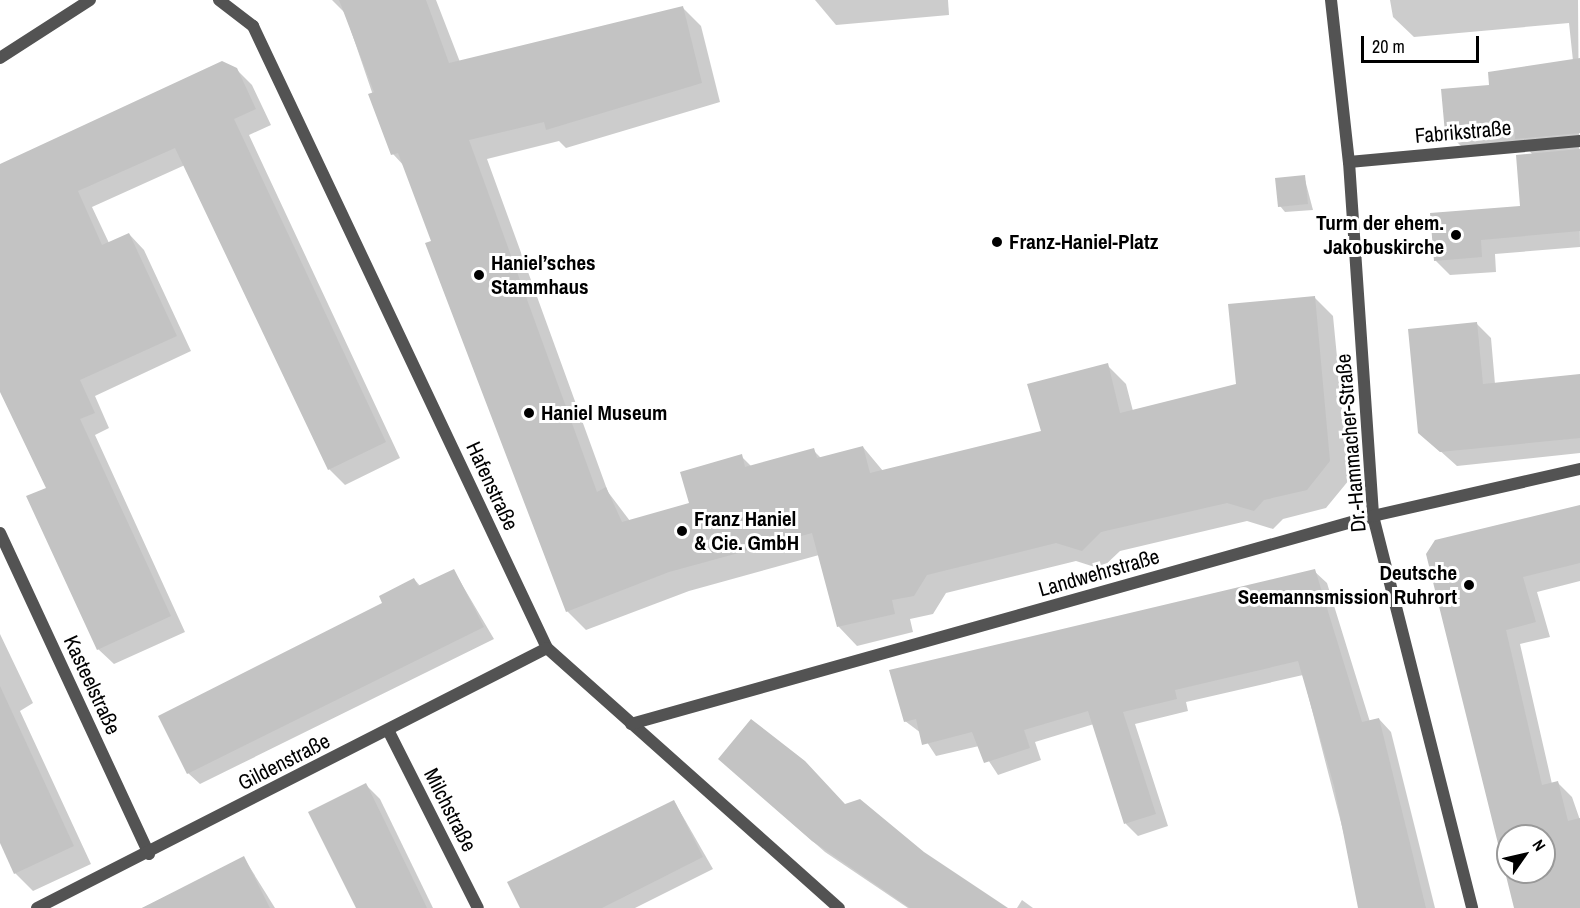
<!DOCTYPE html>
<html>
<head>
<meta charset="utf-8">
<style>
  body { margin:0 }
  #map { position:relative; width:1580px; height:908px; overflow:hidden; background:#fff; font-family:"Archivo Narrow",sans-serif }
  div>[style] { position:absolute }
  .shadow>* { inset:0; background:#0003 }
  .building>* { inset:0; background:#c3c3c3 }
  .minor>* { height:12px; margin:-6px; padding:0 6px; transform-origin:6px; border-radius:6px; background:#535353 }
  .dots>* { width:16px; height:16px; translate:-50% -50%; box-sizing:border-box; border:3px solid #fff; border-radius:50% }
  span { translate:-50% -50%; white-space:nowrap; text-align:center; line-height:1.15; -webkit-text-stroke:6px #fff; paint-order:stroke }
  .street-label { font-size:21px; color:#000 }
  .poi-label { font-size:21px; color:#000; font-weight:700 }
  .right { translate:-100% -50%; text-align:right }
  .left { translate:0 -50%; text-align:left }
  .north { position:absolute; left:1496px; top:824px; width:60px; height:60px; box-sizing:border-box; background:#fff; border:2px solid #999; border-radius:50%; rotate:56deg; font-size:16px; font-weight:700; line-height:24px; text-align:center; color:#000 }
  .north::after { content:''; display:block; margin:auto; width:21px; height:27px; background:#000; clip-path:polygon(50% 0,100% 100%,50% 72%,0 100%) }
  .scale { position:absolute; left:1361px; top:36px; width:118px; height:27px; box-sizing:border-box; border:3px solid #000; border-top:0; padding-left:8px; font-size:18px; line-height:21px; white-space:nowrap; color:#000; -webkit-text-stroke:4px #fff; paint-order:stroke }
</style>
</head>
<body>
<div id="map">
  <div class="shadow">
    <i style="clip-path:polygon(332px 0,436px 0,460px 62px,682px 7px,701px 26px,720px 102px,566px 148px,559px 141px,487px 159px,608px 492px,630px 521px,691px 504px,741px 456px,752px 467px,813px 450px,822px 459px,863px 447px,883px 471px,1043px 433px,1107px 365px,1126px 384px,1133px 411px,1238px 386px,1314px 297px,1333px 316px,1349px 480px,1326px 508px,1283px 519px,1273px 529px,1247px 521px,1120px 551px,1101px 569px,1076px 561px,946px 593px,933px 614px,910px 619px,913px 632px,857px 646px,839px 627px,819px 555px,689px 591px,586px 630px,567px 611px,405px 167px,393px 154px,345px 13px)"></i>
    <i style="clip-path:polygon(815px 0,948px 0,949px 15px,836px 25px)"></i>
    <i style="clip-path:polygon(1390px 0,1578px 0,1580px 247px,1495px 254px,1496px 272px,1450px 275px,1435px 260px,1522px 208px,1533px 155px,1520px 141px,1462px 147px,1447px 132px,1573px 61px,1569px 23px,1414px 37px,1393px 17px)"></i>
    <i style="clip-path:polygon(236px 69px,252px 85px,271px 125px,249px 135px,400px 458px,345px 485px,329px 469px,185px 165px,92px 207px,109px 243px,129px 234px,144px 250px,191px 351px,95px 396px,109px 428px,95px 435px,185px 632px,114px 664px,98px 649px,48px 489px,0 385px,0 165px)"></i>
    <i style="clip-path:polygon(1304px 176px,1313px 210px,1285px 212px,1280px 206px)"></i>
    <i style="clip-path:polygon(1476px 323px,1491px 338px,1495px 384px,1580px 375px,1580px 453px,1457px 466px,1419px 432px)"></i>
    <i style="clip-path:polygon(evenodd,1580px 506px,1580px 581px,1537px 592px,1550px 637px,1520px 644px,1552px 784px,1558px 783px,1572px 797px,1580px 820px,1580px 908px,1516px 908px,1428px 555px,1580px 506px,1508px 836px,1544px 836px,1544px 872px,1508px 872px,1508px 836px)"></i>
    <i style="clip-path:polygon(454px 571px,494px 639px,200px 784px,188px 773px,414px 579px,421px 587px)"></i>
    <i style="clip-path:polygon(1314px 571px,1327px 583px,1370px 722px,1379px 719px,1391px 732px,1435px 908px,1363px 908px,1303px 675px,1186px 702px,1188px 711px,1135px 724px,1168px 826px,1138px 836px,1126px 824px,1094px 724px,1035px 742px,1041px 760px,998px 775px,979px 746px,936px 756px,921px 733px,905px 721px)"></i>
    <i style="clip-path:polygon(0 634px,33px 703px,20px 711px,91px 864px,33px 891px,15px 873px,0 840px)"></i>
    <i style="clip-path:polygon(732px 770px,845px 805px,1005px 908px,908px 908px,825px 852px)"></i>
    <i style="clip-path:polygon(366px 785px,380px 799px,433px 908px,358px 908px)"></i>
    <i style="clip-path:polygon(674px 801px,713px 869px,635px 908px,522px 908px)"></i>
    <i style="clip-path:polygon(244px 858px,275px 908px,142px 908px)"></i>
    <i style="clip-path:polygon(1022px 900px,1033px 908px,1017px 908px)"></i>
  </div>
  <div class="building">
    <i style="clip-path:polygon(339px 0,426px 0,449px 63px,683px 6px,702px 83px,546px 130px,544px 122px,469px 140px,597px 492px,606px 487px,622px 522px,689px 503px,680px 472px,742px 454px,745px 467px,814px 448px,817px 458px,863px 446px,870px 473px,1041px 431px,1027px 384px,1108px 363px,1120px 413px,1236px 384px,1228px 304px,1315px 296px,1330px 461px,1307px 490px,1264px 500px,1254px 511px,1227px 503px,1101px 532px,1082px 551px,1056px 543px,927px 575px,914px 596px,892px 600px,895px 614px,837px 627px,812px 533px,669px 572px,566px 612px,425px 243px,431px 241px,398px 153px,391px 155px,368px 94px,374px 92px)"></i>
    <i style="clip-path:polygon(1580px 58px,1580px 133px,1515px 139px,1514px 126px,1445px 133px,1441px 89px,1489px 85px,1488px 72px)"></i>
    <i style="clip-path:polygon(222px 61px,237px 68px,256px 109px,234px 119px,386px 442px,328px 470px,175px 148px,78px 191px,102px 245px,129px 233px,177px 336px,80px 380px,95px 413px,80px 419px,171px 616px,97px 650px,26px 496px,46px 488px,0 392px,0 164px)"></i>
    <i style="clip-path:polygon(1580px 149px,1580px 231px,1481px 240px,1482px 257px,1434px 261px,1430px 213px,1520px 206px,1516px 155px)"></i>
    <i style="clip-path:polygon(1305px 175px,1308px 204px,1278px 207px,1275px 178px)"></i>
    <i style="clip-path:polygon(1477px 322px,1483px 384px,1580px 374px,1580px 438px,1440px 452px,1418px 433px,1408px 329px)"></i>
    <i style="clip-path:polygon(evenodd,1580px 505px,1580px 563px,1523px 577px,1536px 622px,1506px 630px,1542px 785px,1558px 781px,1568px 821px,1580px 818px,1580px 908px,1514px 908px,1426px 554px,1435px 540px,1580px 505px,1508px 836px,1544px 836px,1544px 872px,1508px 872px,1508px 836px)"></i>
    <i style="clip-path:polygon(454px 569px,484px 627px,187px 774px,158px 716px,382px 603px,379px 596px,414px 578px,418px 586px)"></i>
    <i style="clip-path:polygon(1315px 569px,1362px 722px,1379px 718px,1426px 908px,1358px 908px,1334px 786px,1298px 661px,1175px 690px,1177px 699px,1123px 712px,1156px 814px,1124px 824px,1088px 711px,1024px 730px,1030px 748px,984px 763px,972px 732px,922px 745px,916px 719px,904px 722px,889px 670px)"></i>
    <i style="clip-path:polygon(0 686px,74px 846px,14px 874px,0 843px)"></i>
    <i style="clip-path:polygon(751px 719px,805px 761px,845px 804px,860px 799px,924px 852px,1008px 908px,910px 908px,812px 841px,718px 759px)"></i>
    <i style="clip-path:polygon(366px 783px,414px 881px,427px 908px,356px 908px,308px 812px)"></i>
    <i style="clip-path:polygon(674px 800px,703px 857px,602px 908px,520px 908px,507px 882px)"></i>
    <i style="clip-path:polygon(244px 856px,270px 908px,142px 908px)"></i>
  </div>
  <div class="minor">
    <i style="left:219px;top:0;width:43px;rotate:37.4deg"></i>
    <i style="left:253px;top:26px;width:688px;rotate:64.7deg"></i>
    <i style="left:547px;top:648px;width:391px;rotate:41.7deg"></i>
    <i style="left:1331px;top:0;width:163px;rotate:83.7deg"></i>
    <i style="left:1349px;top:162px;width:355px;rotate:86.1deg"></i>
    <i style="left:1373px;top:516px;width:404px;rotate:75.8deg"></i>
    <i style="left:0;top:58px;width:107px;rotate:-32.8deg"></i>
    <i style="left:1349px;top:162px;width:232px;rotate:-5.2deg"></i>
    <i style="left:0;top:533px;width:354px;rotate:65.1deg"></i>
    <i style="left:631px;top:724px;width:771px;rotate:-15.66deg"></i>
    <i style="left:1373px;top:516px;width:212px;rotate:-12.8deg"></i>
    <i style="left:388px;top:730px;width:199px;rotate:63.2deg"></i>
    <i style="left:37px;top:908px;width:572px;rotate:-27.01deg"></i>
  </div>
  <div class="dots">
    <i style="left:1456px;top:235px;background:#000"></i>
    <i style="left:997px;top:242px;background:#000"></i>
    <i style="left:479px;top:275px;background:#000"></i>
    <i style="left:529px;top:413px;background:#000"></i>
    <i style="left:682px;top:531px;background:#000"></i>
    <i style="left:1469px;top:585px;background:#000"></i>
  </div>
  <div class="street-label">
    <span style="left:1463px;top:132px;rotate:-5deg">Fabrikstraße</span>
    <span style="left:1351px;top:443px;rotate:-95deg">Dr.-Hammacher-Straße</span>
    <span style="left:492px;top:486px;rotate:65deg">Hafenstraße</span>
    <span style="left:1099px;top:573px;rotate:-16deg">Landwehrstraße</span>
    <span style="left:92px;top:685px;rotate:65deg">Kasteelstraße</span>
    <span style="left:284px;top:762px;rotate:-27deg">Gildenstraße</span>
    <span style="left:450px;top:810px;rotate:63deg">Milchstraße</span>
  </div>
  <div class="poi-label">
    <span class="right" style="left:1444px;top:235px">Turm der ehem.<br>Jakobuskirche</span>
    <span class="left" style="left:1009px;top:242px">Franz-Haniel-Platz</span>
    <span class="left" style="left:491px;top:275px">Haniel’sches<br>Stammhaus</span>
    <span class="left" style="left:541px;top:413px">Haniel Museum</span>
    <span class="left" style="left:694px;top:531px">Franz Haniel<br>&amp; Cie. GmbH</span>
    <span class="right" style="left:1457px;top:585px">Deutsche<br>Seemannsmission Ruhrort</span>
  </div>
  <div class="north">N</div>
  <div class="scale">20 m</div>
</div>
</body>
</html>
